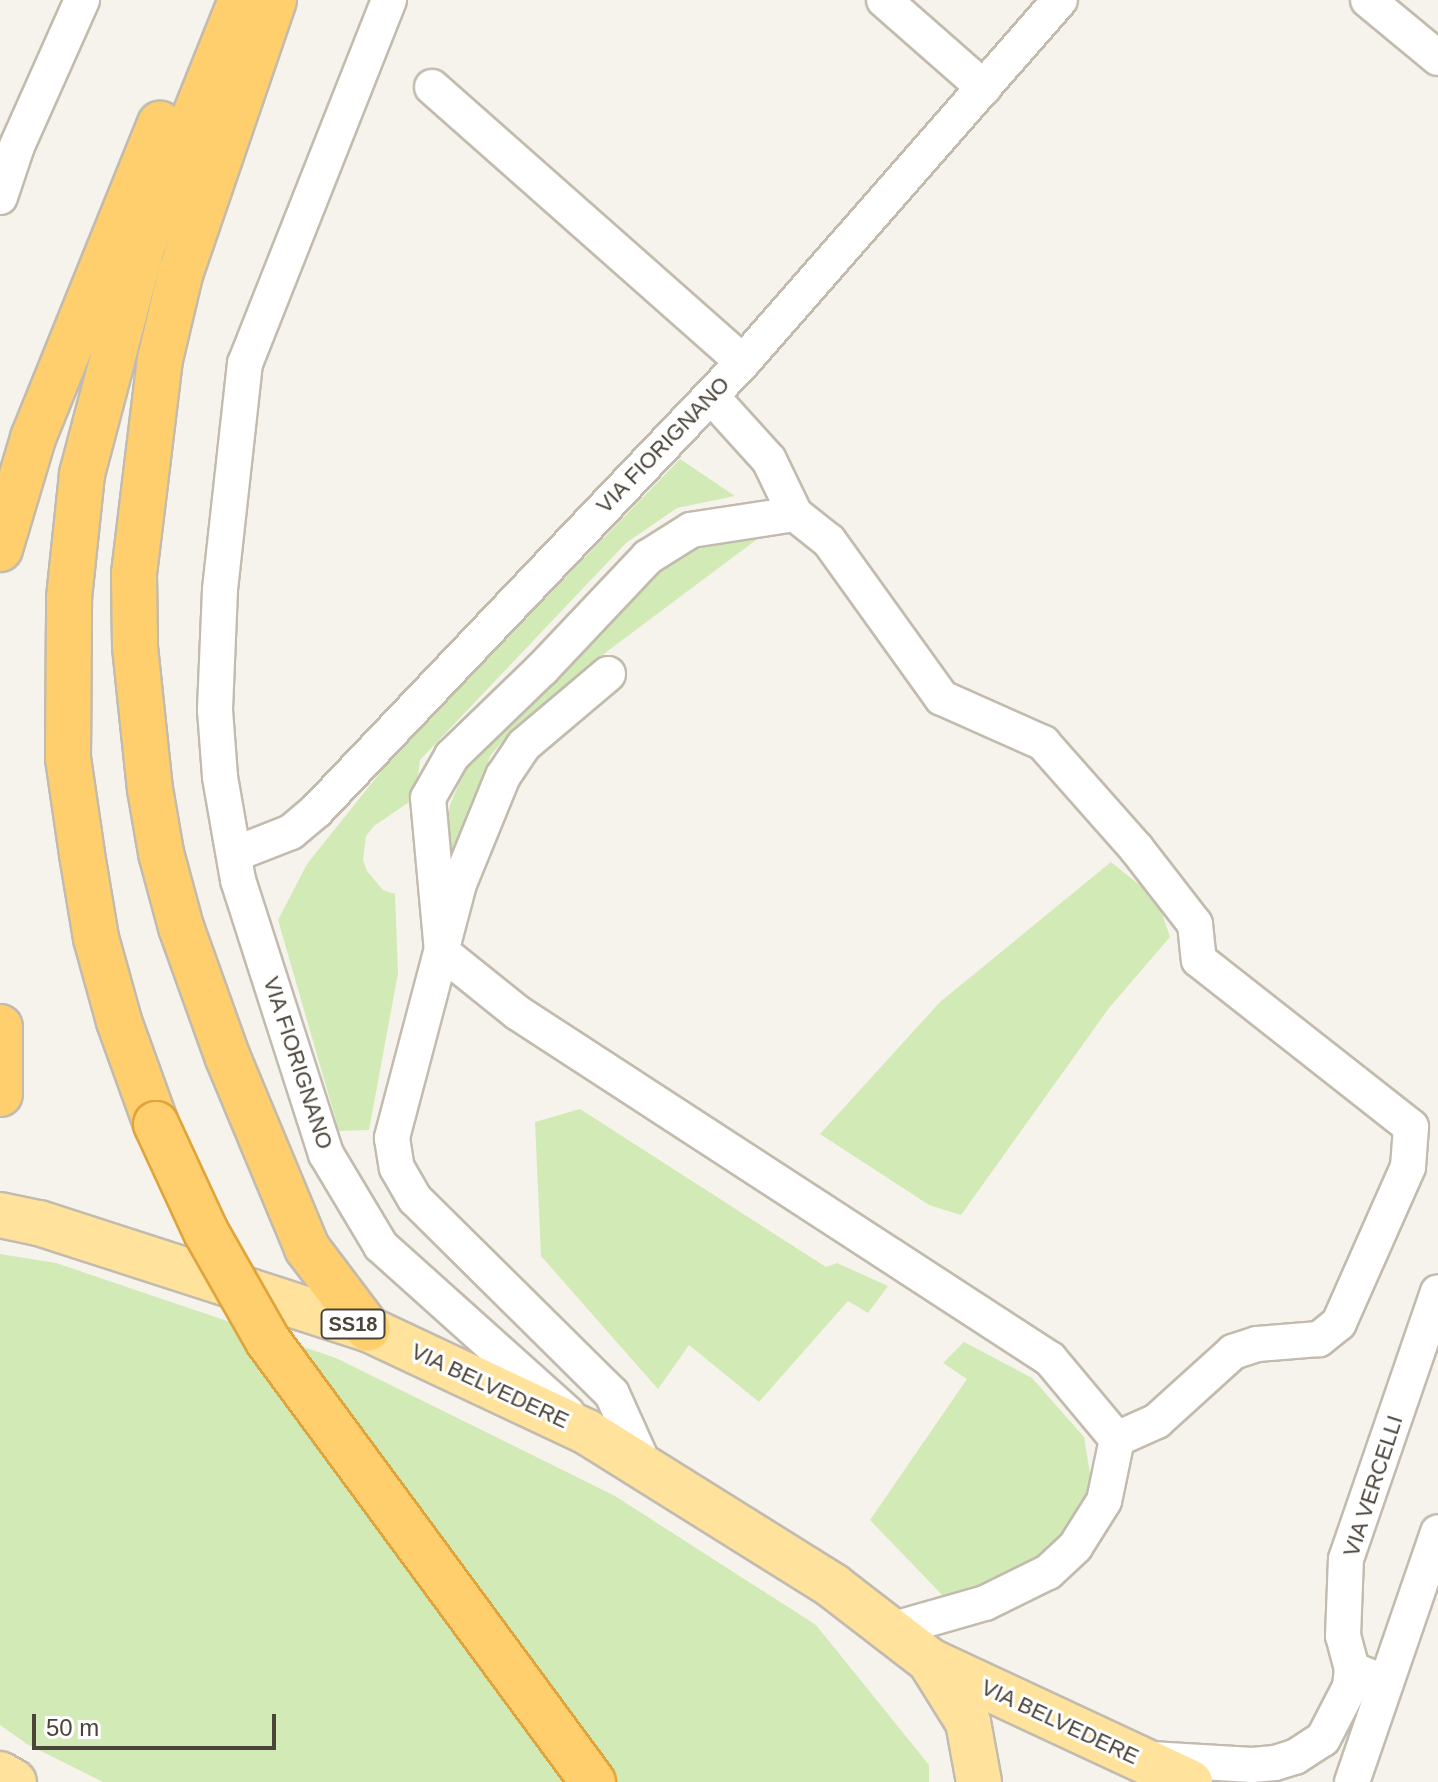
<!DOCTYPE html>
<html>
<head>
<meta charset="utf-8">
<style>
  body { margin:0 }
  #map { position:relative; width:1438px; height:1782px; overflow:hidden; background:#f6f3ec; font-family:Arial,sans-serif }
  div>[style] { position:absolute }
  .green>* { inset:0; background:#d2eab5 }
  .roads { filter:drop-shadow(2px 0 #c2bbae) drop-shadow(-2px 0 #c2bbae) drop-shadow(0 2px #c2bbae) drop-shadow(0 -2px #c2bbae) }
  .minor>* { height:34px; margin:-17px; padding:0 17px; transform-origin:17px; border-radius:17px; background:#fff }
  .major>* { height:44px; margin:-22px; padding:0 22px; transform-origin:22px; border-radius:22px; background:#ffe39c }
  .highway>* { height:44px; margin:-22px; padding:0 22px; transform-origin:22px; border-radius:22px; background:#ffcf6e }
  .bridges { filter:drop-shadow(2px 0 #e0a43c) drop-shadow(-2px 0 #e0a43c) drop-shadow(0 2px #e0a43c) drop-shadow(0 -2px #e0a43c) }
  .highway-bridge>* { height:44px; margin:-22px; padding:0 22px; transform-origin:22px; border-radius:22px; background:#ffcf6e }
  span { translate:-50% -50%; white-space:nowrap; text-align:center; line-height:1.15; -webkit-text-stroke:6px #fff; paint-order:stroke }
  .shield-label span { padding:2px 6px; background:#fff; border:2px solid; border-radius:6px; -webkit-text-stroke-width:0 }
  .shield-label { font-size:20px; color:#4b4439; font-weight:700 }
  .street-label { font-size:22px; color:#4b4439 }
  .scale { position:absolute; left:32px; top:1714px; width:244px; height:36px; box-sizing:border-box; border:4px solid #4b4439; border-top:0; padding-left:10px; font-size:24px; line-height:28px; white-space:nowrap; color:#4b4439; -webkit-text-stroke:6px #fff; paint-order:stroke }
</style>
</head>
<body>
<div id="map">
  <div class="green">
    <i style="clip-path:polygon(680px 459px,735px 496px,677px 508px,626px 543px,420px 760px,415px 798px,374px 826px,366px 836px,363px 860px,367px 871px,383px 890px,395px 894px,398px 973px,369px 1130px,339px 1131px,278px 920px,307px 864px,395px 754px)"></i>
    <i style="clip-path:polygon(726px 538px,756px 540px,609px 650px,501px 743px,490px 756px,462px 854px,447px 875px,444px 849px,450px 805px,466px 767px,494px 733px,667px 560px,700px 543px)"></i>
    <i style="clip-path:polygon(1111px 862px,1157px 899px,1170px 937px,1109px 1008px,961px 1215px,929px 1205px,820px 1134px,940px 1002px)"></i>
    <i style="clip-path:polygon(580px 1109px,826px 1267px,837px 1263px,888px 1286px,868px 1313px,848px 1301px,759px 1402px,689px 1345px,658px 1389px,541px 1256px,535px 1122px)"></i>
    <i style="clip-path:polygon(0 1254px,56px 1263px,336px 1358px,615px 1496px,816px 1625px,929px 1765px,929px 1782px,103px 1782px,27px 1744px,0 1725px)"></i>
    <i style="clip-path:polygon(964px 1342px,1032px 1378px,1084px 1437px,1093px 1492px,1063px 1540px,997px 1590px,947px 1600px,870px 1520px,967px 1379px,943px 1363px)"></i>
  </div>
  <div class="roads">
    <div class="minor">
      <i style="left:389px;top:0;width:391px;rotate:111.6deg"></i>
      <i style="left:245px;top:363px;width:228px;rotate:96.3deg"></i>
      <i style="left:220px;top:590px;width:120px;rotate:92.4deg"></i>
      <i style="left:215px;top:710px;width:67px;rotate:85.7deg"></i>
      <i style="left:220px;top:777px;width:105px;rotate:80.1deg"></i>
      <i style="left:238px;top:880px;width:288px;rotate:72.2deg"></i>
      <i style="left:326px;top:1154px;width:107px;rotate:59.1deg"></i>
      <i style="left:381px;top:1246px;width:250px;rotate:41.9deg"></i>
      <i style="left:884px;top:0;width:133px;rotate:41.3deg"></i>
      <i style="left:1368px;top:0;width:91px;rotate:39.6deg"></i>
      <i style="left:432px;top:87px;width:415px;rotate:41.5deg"></i>
      <i style="left:0;top:197px;width:54px;rotate:-71.6deg"></i>
      <i style="left:17px;top:146px;width:160px;rotate:-66deg"></i>
      <i style="left:711px;top:396px;width:86px;rotate:47.8deg"></i>
      <i style="left:769px;top:460px;width:60px;rotate:64.3deg"></i>
      <i style="left:795px;top:514px;width:105px;rotate:171.3deg"></i>
      <i style="left:691px;top:530px;width:51px;rotate:147.9deg"></i>
      <i style="left:648px;top:557px;width:153px;rotate:133.4deg"></i>
      <i style="left:543px;top:668px;width:127px;rotate:136deg"></i>
      <i style="left:452px;top:756px;width:48px;rotate:119.7deg"></i>
      <i style="left:428px;top:798px;width:155px;rotate:84.8deg"></i>
      <i style="left:442px;top:952px;width:97px;rotate:38.8deg"></i>
      <i style="left:518px;top:1013px;width:635px;rotate:33.04deg"></i>
      <i style="left:1050px;top:1359px;width:104px;rotate:50.1deg"></i>
      <i style="left:795px;top:514px;width:43px;rotate:38.5deg"></i>
      <i style="left:829px;top:541px;width:193px;rotate:54.3deg"></i>
      <i style="left:942px;top:698px;width:111px;rotate:24deg"></i>
      <i style="left:1043px;top:743px;width:140px;rotate:48.5deg"></i>
      <i style="left:1136px;top:848px;width:96px;rotate:52.2deg"></i>
      <i style="left:1195px;top:924px;width:36px;rotate:84deg"></i>
      <i style="left:1199px;top:960px;width:270px;rotate:38.2deg"></i>
      <i style="left:1411px;top:1127px;width:40px;rotate:94.3deg"></i>
      <i style="left:1408px;top:1167px;width:171px;rotate:113.9deg"></i>
      <i style="left:1339px;top:1323px;width:26px;rotate:141deg"></i>
      <i style="left:1319px;top:1339px;width:62px;rotate:175.4deg"></i>
      <i style="left:1257px;top:1344px;width:25px;rotate:162deg"></i>
      <i style="left:1233px;top:1352px;width:103px;rotate:137.8deg"></i>
      <i style="left:1157px;top:1421px;width:44px;rotate:155.8deg"></i>
      <i style="left:1117px;top:1439px;width:63px;rotate:101.8deg"></i>
      <i style="left:1104px;top:1501px;width:54px;rotate:122.2deg"></i>
      <i style="left:1075px;top:1547px;width:37px;rotate:137deg"></i>
      <i style="left:1048px;top:1572px;width:70px;rotate:153.8deg"></i>
      <i style="left:985px;top:1603px;width:95px;rotate:164.1deg"></i>
      <i style="left:608px;top:674px;width:110px;rotate:139.8deg"></i>
      <i style="left:524px;top:745px;width:37px;rotate:124deg"></i>
      <i style="left:503px;top:776px;width:117px;rotate:112.2deg"></i>
      <i style="left:459px;top:884px;width:263px;rotate:104.8deg"></i>
      <i style="left:392px;top:1138px;width:30px;rotate:81deg"></i>
      <i style="left:397px;top:1168px;width:36px;rotate:60deg"></i>
      <i style="left:415px;top:1199px;width:277px;rotate:44.7deg"></i>
      <i style="left:612px;top:1394px;width:80px;rotate:65.7deg"></i>
      <i style="left:235px;top:854px;width:60px;rotate:-21.4deg"></i>
      <i style="left:291px;top:832px;width:34px;rotate:-40deg"></i>
      <i style="left:317px;top:810px;width:618px;rotate:-46.44deg"></i>
      <i style="left:743px;top:362px;width:481px;rotate:-48.8deg"></i>
      <i style="left:1386px;top:1683px;width:37px;rotate:-158deg"></i>
      <i style="left:1352px;top:1669px;width:34px;rotate:-105deg"></i>
      <i style="left:1343px;top:1636px;width:77px;rotate:-87.8deg"></i>
      <i style="left:1346px;top:1559px;width:282px;rotate:-71deg"></i>
      <i style="left:1151px;top:1759px;width:101px;rotate:3.4deg"></i>
      <i style="left:1252px;top:1765px;width:23px;rotate:-5deg"></i>
      <i style="left:1275px;top:1763px;width:21px;rotate:-17deg"></i>
      <i style="left:1295px;top:1757px;width:33px;rotate:-33deg"></i>
      <i style="left:1323px;top:1739px;width:59px;rotate:-62.6deg"></i>
      <i style="left:1350px;top:1687px;width:18px;rotate:-84deg"></i>
      <i style="left:1352px;top:1782px;width:264px;rotate:-71deg"></i>
    </div>
    <div class="major">
      <i style="left:0;top:1215px;width:40px;rotate:12deg"></i>
      <i style="left:39px;top:1223px;width:346px;rotate:17.9deg"></i>
      <i style="left:368px;top:1329px;width:242px;rotate:25.2deg"></i>
      <i style="left:587px;top:1432px;width:290px;rotate:32deg"></i>
      <i style="left:833px;top:1586px;width:123px;rotate:37.7deg"></i>
      <i style="left:930px;top:1661px;width:72px;rotate:58.1deg"></i>
      <i style="left:968px;top:1722px;width:61px;rotate:79.6deg"></i>
      <i style="left:930px;top:1661px;width:287px;rotate:25deg"></i>
      <i style="left:0;top:1774px;width:16px;rotate:30deg"></i>
    </div>
    <div class="highway">
      <i style="left:274px;top:0;width:287px;rotate:108.9deg"></i>
      <i style="left:181px;top:271px;width:90px;rotate:103.4deg"></i>
      <i style="left:160px;top:359px;width:217px;rotate:96.9deg"></i>
      <i style="left:134px;top:574px;width:73px;rotate:89.2deg"></i>
      <i style="left:135px;top:647px;width:143px;rotate:84deg"></i>
      <i style="left:150px;top:789px;width:65px;rotate:80.2deg"></i>
      <i style="left:161px;top:853px;width:77px;rotate:74.9deg"></i>
      <i style="left:181px;top:927px;width:139px;rotate:70.3deg"></i>
      <i style="left:228px;top:1058px;width:206px;rotate:67.4deg"></i>
      <i style="left:307px;top:1248px;width:101px;rotate:53deg"></i>
      <i style="left:0;top:549px;width:116px;rotate:-73.4deg"></i>
      <i style="left:33px;top:438px;width:339px;rotate:-68deg"></i>
      <i style="left:0;top:1027px;width:67px;rotate:90deg"></i>
      <i style="left:156px;top:1124px;width:109px;rotate:-109.8deg"></i>
      <i style="left:119px;top:1021px;width:86px;rotate:-105.5deg"></i>
      <i style="left:96px;top:938px;width:85px;rotate:-99.5deg"></i>
      <i style="left:82px;top:854px;width:97px;rotate:-98.3deg"></i>
      <i style="left:68px;top:758px;width:160px;rotate:-89.6deg"></i>
      <i style="left:69px;top:598px;width:125px;rotate:-84deg"></i>
      <i style="left:82px;top:474px;width:232px;rotate:-75.2deg"></i>
      <i style="left:141px;top:250px;width:269px;rotate:-68.2deg"></i>
    </div>
  </div>
  <div class="bridges">
    <div class="highway-bridge">
      <i style="left:156px;top:1124px;width:119px;rotate:65.2deg"></i>
      <i style="left:206px;top:1232px;width:125px;rotate:60.4deg"></i>
      <i style="left:268px;top:1341px;width:548px;rotate:53.61deg"></i>
    </div>
  </div>
  <div class="shield-label">
    <span style="left:353px;top:1324px">SS18</span>
  </div>
  <div class="street-label">
    <span style="left:663px;top:445px;rotate:-46deg">VIA FIORIGNANO</span>
    <span style="left:298px;top:1063px;rotate:72deg">VIA FIORIGNANO</span>
    <span style="left:490px;top:1386px;rotate:25deg">VIA BELVEDERE</span>
    <span style="left:1373px;top:1486px;rotate:-72deg">VIA VERCELLI</span>
    <span style="left:1060px;top:1722px;rotate:25deg">VIA BELVEDERE</span>
  </div>
  <div class="scale">50 m</div>
</div>
</body>
</html>
